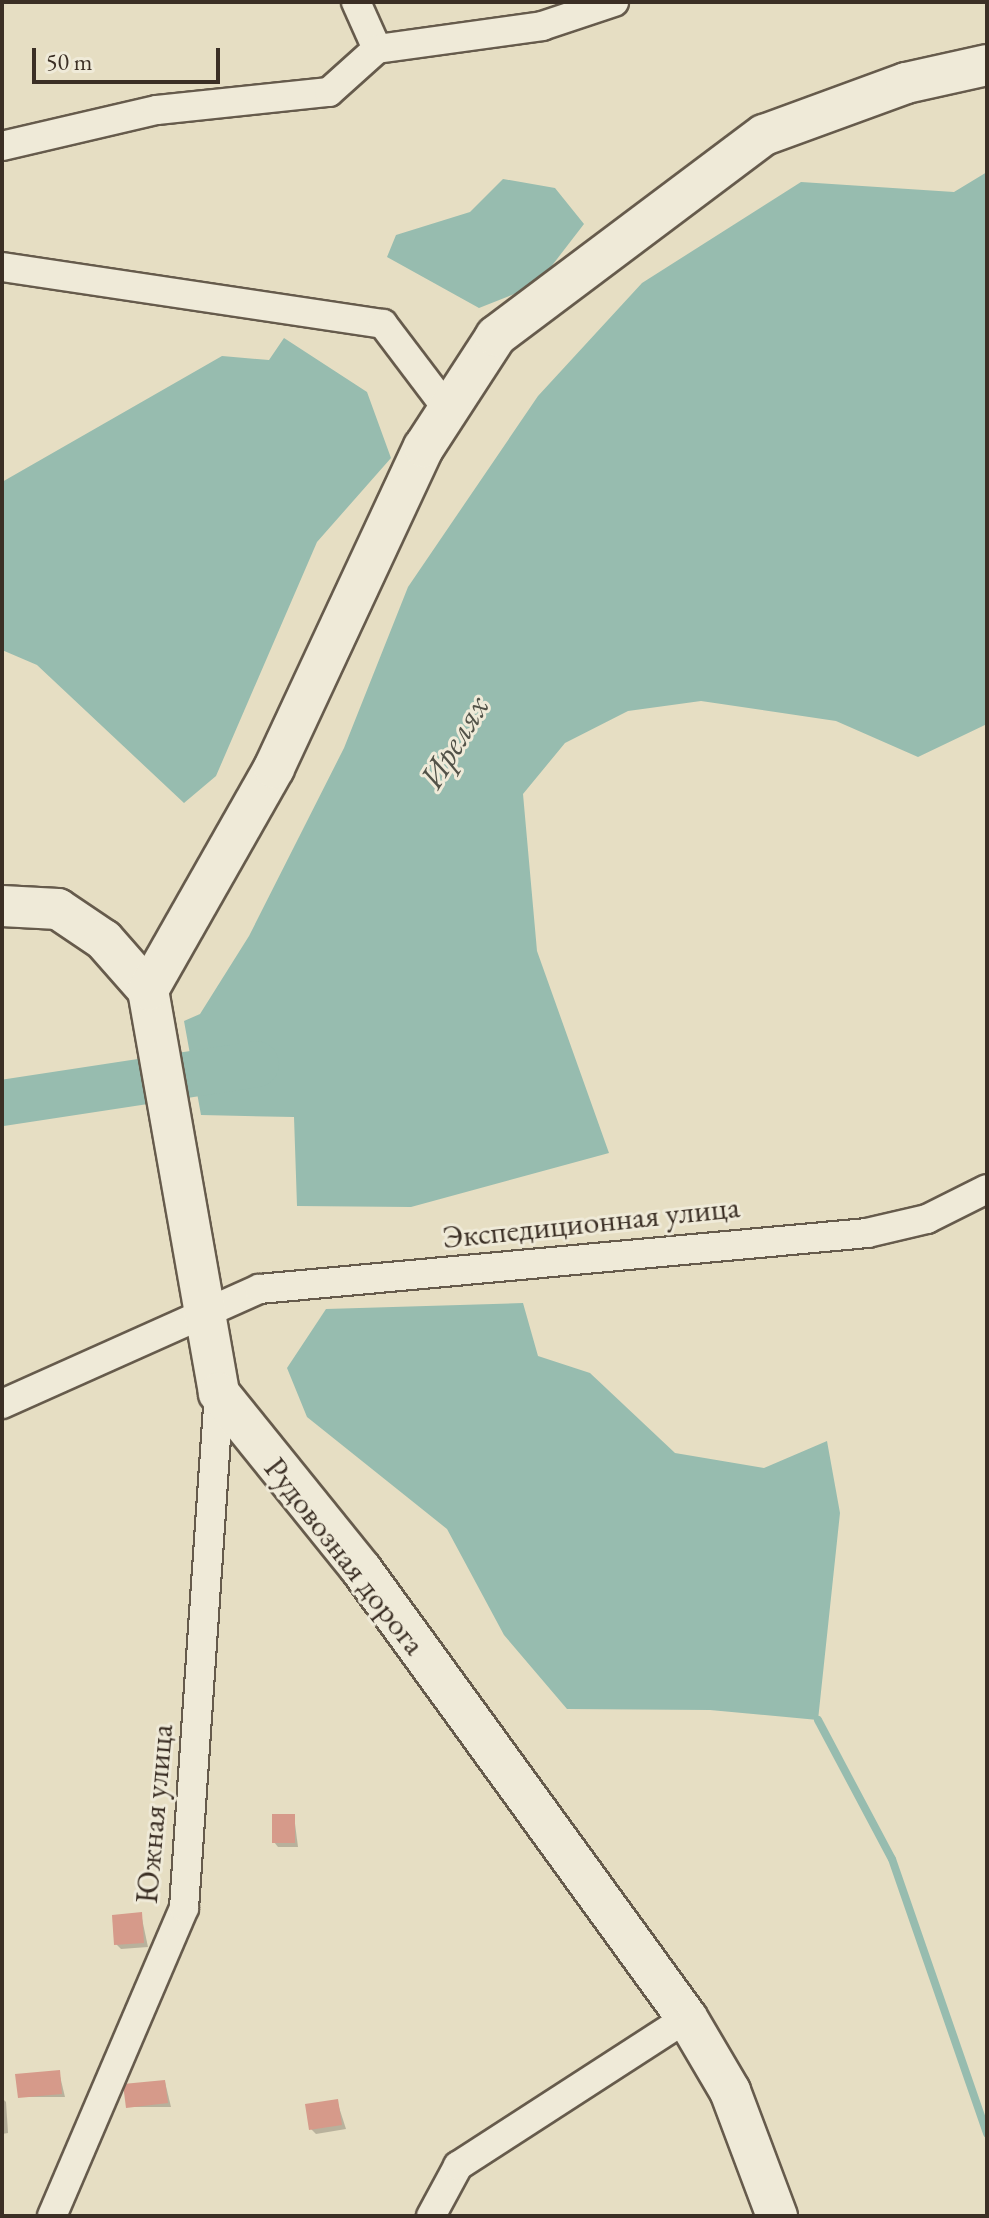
<!DOCTYPE html>
<html>
<head>
<meta charset="utf-8">
<style>
  body { margin:0 }
  #map { position:relative; width:989px; height:2218px; overflow:hidden; background:#e6dec3; font-family:"EB Garamond",serif }
  div>[style] { position:absolute }
  .water>* { inset:0; background:#97bcaf }
  .shadow>* { inset:0; background:#0003 }
  .stream>* { height:8px; margin:-4px; padding:0 4px; transform-origin:4px; border-radius:4px; background:#97bcaf }
  .river>* { height:46px; margin:-23px; padding:0 23px; transform-origin:23px; border-radius:23px; background:#97bcaf }
  .building>* { inset:0; background:#d69a8a }
  .roads { filter:drop-shadow(2px 0 #665b4c) drop-shadow(-2px 0 #665b4c) drop-shadow(0 2px #665b4c) drop-shadow(0 -2px #665b4c) }
  .street>* { height:28px; margin:-14px; padding:0 14px; transform-origin:14px; border-radius:14px; background:#efead8 }
  .secondary>* { height:40px; margin:-20px; padding:0 20px; transform-origin:20px; border-radius:20px; background:#efead8 }
  span { translate:-50% -50%; white-space:nowrap; text-align:center; line-height:1.15; -webkit-text-stroke:6px #efead8; paint-order:stroke }
  .street-label { font-size:32px; color:#3b2f25 }
  .water-label { font-size:34px; color:#525248; font-style:italic }
  .frame { position:absolute; inset:0; border:4px solid #3b2f25; pointer-events:none }
  .scale { position:absolute; left:32px; top:48px; width:188px; height:36px; box-sizing:border-box; border:4px solid #3b2f25; border-top:0; padding-left:10px; font-size:24px; line-height:28px; white-space:nowrap; color:#3b2f25; -webkit-text-stroke:6px #efead8; paint-order:stroke }
</style>
</head>
<body>
<div id="map">
  <div class="water">
    <i style="clip-path:polygon(987px 172px,987px 724px,918px 757px,836px 721px,701px 701px,628px 711px,565px 743px,523px 794px,537px 951px,609px 1153px,411px 1207px,297px 1206px,294px 1117px,201px 1115px,184px 1021px,200px 1014px,249px 936px,344px 748px,408px 587px,538px 396px,642px 283px,801px 182px,954px 192px)"></i>
    <i style="clip-path:polygon(503px 179px,555px 188px,584px 224px,537px 285px,479px 308px,387px 257px,396px 235px,470px 212px)"></i>
    <i style="clip-path:polygon(284px 338px,367px 392px,391px 458px,317px 542px,216px 776px,184px 803px,37px 665px,2px 650px,2px 482px,222px 356px,269px 360px)"></i>
    <i style="clip-path:polygon(523px 1303px,538px 1356px,590px 1373px,675px 1453px,764px 1468px,827px 1441px,840px 1513px,818px 1720px,710px 1710px,567px 1709px,504px 1635px,447px 1529px,307px 1417px,287px 1368px,326px 1309px)"></i>
  </div>
  <div class="shadow">
    <i style="clip-path:polygon(294px 1816px,298px 1847px,278px 1847px,274px 1842px)"></i>
    <i style="clip-path:polygon(141px 1914px,148px 1947px,121px 1949px,116px 1944px)"></i>
    <i style="clip-path:polygon(59px 2072px,65px 2097px,19px 2097px)"></i>
    <i style="clip-path:polygon(165px 2082px,171px 2107px,128px 2107px)"></i>
    <i style="clip-path:polygon(2px 2098px,6px 2102px,8px 2133px,2px 2134px)"></i>
    <i style="clip-path:polygon(337px 2101px,346px 2129px,316px 2134px,311px 2129px)"></i>
  </div>
  <div class="stream">
    <i style="left:818px;top:1720px;width:157px;rotate:62deg"></i>
    <i style="left:892px;top:1859px;width:291px;rotate:70.9deg"></i>
  </div>
  <div class="river">
    <i style="left:2px;top:1103px;width:257px;rotate:-8.7deg"></i>
  </div>
  <div class="building">
    <i style="clip-path:polygon(272px 1814px,295px 1814px,295px 1843px,272px 1843px)"></i>
    <i style="clip-path:polygon(142px 1912px,144px 1943px,114px 1945px,112px 1915px)"></i>
    <i style="clip-path:polygon(60px 2070px,62px 2094px,18px 2098px,15px 2074px)"></i>
    <i style="clip-path:polygon(165px 2080px,168px 2103px,126px 2108px,123px 2084px)"></i>
    <i style="clip-path:polygon(338px 2099px,342px 2125px,309px 2130px,305px 2104px)"></i>
  </div>
  <div class="roads">
    <div class="street">
      <i style="left:356px;top:2px;width:51px;rotate:65.9deg"></i>
      <i style="left:2px;top:146px;width:159px;rotate:-13.1deg"></i>
      <i style="left:157px;top:110px;width:173px;rotate:-6deg"></i>
      <i style="left:329px;top:92px;width:64px;rotate:-41.9deg"></i>
      <i style="left:377px;top:49px;width:167px;rotate:-7.9deg"></i>
      <i style="left:542px;top:26px;width:76px;rotate:-18.4deg"></i>
      <i style="left:2px;top:267px;width:385px;rotate:8.5deg"></i>
      <i style="left:383px;top:324px;width:108px;rotate:52.9deg"></i>
      <i style="left:2px;top:1404px;width:282px;rotate:-24.1deg"></i>
      <i style="left:259px;top:1289px;width:611px;rotate:-5.26deg"></i>
      <i style="left:867px;top:1233px;width:62px;rotate:-13.1deg"></i>
      <i style="left:927px;top:1219px;width:67px;rotate:-26.6deg"></i>
      <i style="left:52px;top:2216px;width:335px;rotate:-66.8deg"></i>
      <i style="left:184px;top:1908px;width:516px;rotate:-86.11deg"></i>
      <i style="left:431px;top:2216px;width:57px;rotate:-61.6deg"></i>
      <i style="left:458px;top:2166px;width:273px;rotate:-32.9deg"></i>
    </div>
    <div class="secondary">
      <i style="left:2px;top:906px;width:56px;rotate:3.1deg"></i>
      <i style="left:58px;top:909px;width:55px;rotate:34deg"></i>
      <i style="left:104px;top:940px;width:67px;rotate:48.7deg"></i>
      <i style="left:148px;top:990px;width:409px;rotate:80deg"></i>
      <i style="left:219px;top:1393px;width:226px;rotate:51.1deg"></i>
      <i style="left:361px;top:1569px;width:555px;rotate:54.02deg"></i>
      <i style="left:687px;top:2018px;width:85px;rotate:59.5deg"></i>
      <i style="left:730px;top:2091px;width:134px;rotate:69.4deg"></i>
      <i style="left:148px;top:990px;width:255px;rotate:-60.4deg"></i>
      <i style="left:274px;top:768px;width:354px;rotate:-65deg"></i>
      <i style="left:424px;top:447px;width:132px;rotate:-57deg"></i>
      <i style="left:496px;top:336px;width:335px;rotate:-36.9deg"></i>
      <i style="left:764px;top:135px;width:151px;rotate:-20.1deg"></i>
      <i style="left:906px;top:83px;width:83px;rotate:-12.5deg"></i>
    </div>
  </div>
  <div class="street-label">
    <span style="left:591px;top:1222px;rotate:-6deg">Экспедиционная улица</span>
    <span style="left:345px;top:1556px;rotate:52deg">Рудовозная дорога</span>
    <span style="left:154px;top:1814px;rotate:-85deg">Южная улица</span>
  </div>
  <div class="water-label">
    <span style="left:454px;top:742px;rotate:-59deg">Ирелях</span>
  </div>
  <div class="frame"></div>
  <div class="scale">50 m</div>
</div>
</body>
</html>
